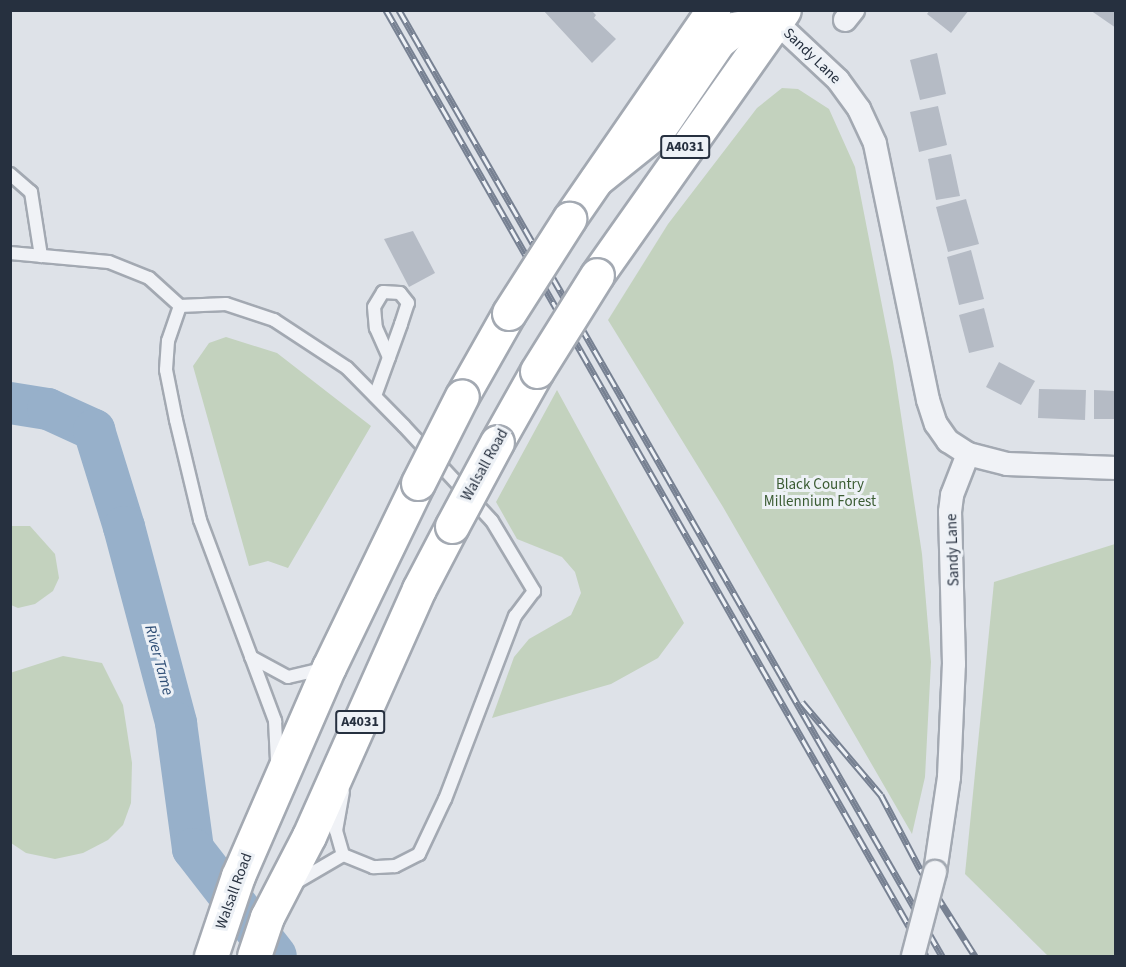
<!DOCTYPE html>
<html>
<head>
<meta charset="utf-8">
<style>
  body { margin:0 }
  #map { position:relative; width:1126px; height:967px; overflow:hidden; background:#dee2e8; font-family:"Source Sans 3",sans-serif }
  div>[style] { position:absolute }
  .green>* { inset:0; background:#c3d2be }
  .river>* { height:42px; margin:-21px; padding:0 21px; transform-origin:21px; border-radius:21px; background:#97b0ca }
  .building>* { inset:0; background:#b5bbc5 }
  .roads { filter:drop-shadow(2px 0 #a3a9b2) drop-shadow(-2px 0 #a3a9b2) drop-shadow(0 2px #a3a9b2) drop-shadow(0 -2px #a3a9b2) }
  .service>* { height:12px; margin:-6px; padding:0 6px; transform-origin:6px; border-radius:6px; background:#f0f2f6 }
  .minor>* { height:22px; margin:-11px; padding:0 11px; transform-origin:11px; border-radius:11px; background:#f0f2f6 }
  .primary>* { height:33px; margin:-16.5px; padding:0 16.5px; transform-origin:16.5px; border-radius:16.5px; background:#fff }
  .trunk>* { height:33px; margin:-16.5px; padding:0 16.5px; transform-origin:16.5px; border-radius:16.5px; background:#fff }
  .rail>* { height:7px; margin-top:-3.5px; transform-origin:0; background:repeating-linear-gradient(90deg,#edf1f6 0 14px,#778192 0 28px); box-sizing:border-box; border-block:2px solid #778192 }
  .bridges { filter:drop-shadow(2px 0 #a3a9b2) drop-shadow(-2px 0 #a3a9b2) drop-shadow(0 2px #a3a9b2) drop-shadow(0 -2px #a3a9b2) }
  .minor-bridge>* { height:22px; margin:-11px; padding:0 11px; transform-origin:11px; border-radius:11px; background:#f0f2f6 }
  .primary-bridge>* { height:33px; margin:-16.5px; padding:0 16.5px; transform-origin:16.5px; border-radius:16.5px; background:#fff }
  span { translate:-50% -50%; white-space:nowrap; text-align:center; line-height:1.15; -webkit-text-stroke:6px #edf1f6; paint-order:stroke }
  .shield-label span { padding:2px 4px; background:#edf1f6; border:2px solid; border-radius:4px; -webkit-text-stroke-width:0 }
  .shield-label { font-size:14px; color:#26303f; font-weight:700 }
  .street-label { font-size:15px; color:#26303f }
  .park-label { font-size:15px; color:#3b5c33 }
  .water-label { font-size:16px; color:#2f4e75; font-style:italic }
  .frame { position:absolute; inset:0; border:12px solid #26303f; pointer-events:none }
</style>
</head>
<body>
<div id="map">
  <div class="green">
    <i style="clip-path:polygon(782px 88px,798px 89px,829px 109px,855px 167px,893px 362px,922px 554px,931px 662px,925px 777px,912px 834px,723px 507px,608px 320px,668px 224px,757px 108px)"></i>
    <i style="clip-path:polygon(226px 337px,277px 353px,371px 426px,288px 568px,268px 561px,249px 566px,193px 366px,209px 343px)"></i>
    <i style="clip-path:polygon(557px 390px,684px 623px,658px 658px,611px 684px,492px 718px,514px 657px,529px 639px,571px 615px,581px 593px,575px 572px,562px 557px,517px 539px,496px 502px)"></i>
    <i style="clip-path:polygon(11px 526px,30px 526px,55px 554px,59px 578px,53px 591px,35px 604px,18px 608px,11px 605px)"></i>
    <i style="clip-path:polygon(1115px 544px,1115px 956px,1048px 956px,965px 874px,994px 582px)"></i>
    <i style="clip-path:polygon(63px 656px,102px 663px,123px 705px,132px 763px,131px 803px,123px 825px,108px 840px,83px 853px,55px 859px,26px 853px,11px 843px,10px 673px)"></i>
  </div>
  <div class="river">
    <i style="left:10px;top:403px;width:38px;rotate:9deg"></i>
    <i style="left:48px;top:409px;width:51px;rotate:24.5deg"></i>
    <i style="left:94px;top:430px;width:102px;rotate:72.8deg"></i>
    <i style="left:124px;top:527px;width:203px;rotate:75.1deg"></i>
    <i style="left:176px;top:723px;width:127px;rotate:82.3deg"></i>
    <i style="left:193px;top:849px;width:135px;rotate:52.2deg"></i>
  </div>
  <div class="building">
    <i style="clip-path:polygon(543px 10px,591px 10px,596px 15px,594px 18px,616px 39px,592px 63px)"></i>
    <i style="clip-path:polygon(930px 10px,969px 10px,951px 33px,927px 14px)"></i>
    <i style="clip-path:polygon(1090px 10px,1116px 10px,1116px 28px)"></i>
    <i style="clip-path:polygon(937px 53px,946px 94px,920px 100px,910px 60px)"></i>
    <i style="clip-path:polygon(938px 106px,947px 145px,919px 152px,910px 112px)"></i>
    <i style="clip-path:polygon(951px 154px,960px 196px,936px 200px,928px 159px)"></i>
    <i style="clip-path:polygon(966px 199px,979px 244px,948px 252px,936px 207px)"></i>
    <i style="clip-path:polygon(413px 231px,435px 273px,409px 287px,384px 239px)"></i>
    <i style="clip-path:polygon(971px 250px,984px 299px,959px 305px,947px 257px)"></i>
    <i style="clip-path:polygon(984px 308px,994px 347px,969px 353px,959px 315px)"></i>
    <i style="clip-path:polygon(999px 362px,1035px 381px,1021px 405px,986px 387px)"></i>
    <i style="clip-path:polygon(1039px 389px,1086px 390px,1085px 420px,1038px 418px)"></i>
    <i style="clip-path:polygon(1094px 390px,1116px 391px,1116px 419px,1094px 419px)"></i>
  </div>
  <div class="roads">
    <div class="service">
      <i style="left:10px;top:174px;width:28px;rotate:41deg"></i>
      <i style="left:31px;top:192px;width:65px;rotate:81.1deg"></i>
      <i style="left:10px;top:253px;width:99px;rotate:5.2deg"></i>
      <i style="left:109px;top:262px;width:43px;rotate:21.8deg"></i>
      <i style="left:149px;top:278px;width:42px;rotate:42.1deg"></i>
      <i style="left:180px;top:306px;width:46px;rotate:-2.5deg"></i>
      <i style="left:226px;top:304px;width:51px;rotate:18.4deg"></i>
      <i style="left:274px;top:320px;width:87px;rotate:33.3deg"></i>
      <i style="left:347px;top:368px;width:81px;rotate:45.5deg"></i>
      <i style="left:404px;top:426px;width:129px;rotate:47.2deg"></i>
      <i style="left:492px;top:521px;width:82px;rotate:59deg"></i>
      <i style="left:534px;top:591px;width:31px;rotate:127deg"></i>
      <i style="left:515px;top:616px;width:196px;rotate:110.9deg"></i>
      <i style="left:445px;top:799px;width:61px;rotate:115.3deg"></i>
      <i style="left:419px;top:854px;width:27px;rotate:153deg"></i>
      <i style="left:395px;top:866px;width:22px;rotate:177deg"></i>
      <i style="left:373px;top:867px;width:32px;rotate:-158deg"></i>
      <i style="left:343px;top:855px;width:56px;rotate:149.7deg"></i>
      <i style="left:180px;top:306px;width:37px;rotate:109deg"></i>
      <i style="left:168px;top:341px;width:29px;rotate:94deg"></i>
      <i style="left:166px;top:370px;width:51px;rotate:78.7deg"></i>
      <i style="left:176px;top:420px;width:103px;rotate:76.5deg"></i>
      <i style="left:200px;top:520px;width:215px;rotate:69.5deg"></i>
      <i style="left:275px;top:721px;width:40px;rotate:87.1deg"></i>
      <i style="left:375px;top:396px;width:77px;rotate:-70.1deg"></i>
      <i style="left:401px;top:324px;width:22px;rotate:-72deg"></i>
      <i style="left:408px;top:303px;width:13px;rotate:-129deg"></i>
      <i style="left:400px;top:293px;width:17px;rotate:-177deg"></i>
      <i style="left:383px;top:292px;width:17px;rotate:121deg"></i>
      <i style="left:374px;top:307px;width:21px;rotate:85deg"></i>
      <i style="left:376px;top:328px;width:32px;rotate:66deg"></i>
      <i style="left:251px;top:657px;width:42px;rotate:28.4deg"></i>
      <i style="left:288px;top:677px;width:37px;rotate:-13deg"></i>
      <i style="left:343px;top:855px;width:25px;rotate:-106deg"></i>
      <i style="left:336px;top:831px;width:40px;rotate:-80deg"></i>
    </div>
    <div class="minor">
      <i style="left:845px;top:20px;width:13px;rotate:-51deg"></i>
      <i style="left:775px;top:21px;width:86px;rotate:43.1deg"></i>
      <i style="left:838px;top:80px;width:36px;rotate:54deg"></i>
      <i style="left:859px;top:109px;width:38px;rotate:65deg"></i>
      <i style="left:875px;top:144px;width:261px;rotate:78.3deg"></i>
      <i style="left:928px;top:400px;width:25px;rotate:72deg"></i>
      <i style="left:936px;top:424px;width:21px;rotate:55deg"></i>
      <i style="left:948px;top:441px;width:24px;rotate:33deg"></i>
      <i style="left:968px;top:454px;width:40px;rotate:14.4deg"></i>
      <i style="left:1007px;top:464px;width:109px;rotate:2.1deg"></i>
      <i style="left:935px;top:872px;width:96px;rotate:-81.6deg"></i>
      <i style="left:949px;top:777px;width:113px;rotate:-87.5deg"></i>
      <i style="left:954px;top:664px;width:152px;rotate:-91.5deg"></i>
      <i style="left:950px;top:512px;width:17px;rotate:-83deg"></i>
      <i style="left:952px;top:495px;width:44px;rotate:-68.7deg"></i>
    </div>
    <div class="primary">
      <i style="left:569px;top:219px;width:254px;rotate:-55.4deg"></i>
      <i style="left:597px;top:275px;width:324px;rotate:-54.8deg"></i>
      <i style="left:462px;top:396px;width:95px;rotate:-60.5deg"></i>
      <i style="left:497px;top:442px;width:81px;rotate:-60.6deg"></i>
      <i style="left:211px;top:956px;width:84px;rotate:-71.4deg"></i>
      <i style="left:238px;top:876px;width:228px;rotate:-66.5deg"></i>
      <i style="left:329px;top:667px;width:204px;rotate:-64.2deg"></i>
      <i style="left:254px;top:956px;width:41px;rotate:-71.6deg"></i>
      <i style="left:267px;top:917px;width:91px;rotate:-62.6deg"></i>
      <i style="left:309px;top:836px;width:270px;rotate:-66deg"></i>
      <i style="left:419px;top:589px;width:71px;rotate:-62.4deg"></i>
    </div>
    <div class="trunk">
      <i style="left:597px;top:179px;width:78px;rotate:-38.8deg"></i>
      <i style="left:658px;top:130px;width:107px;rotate:-55.7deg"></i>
      <i style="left:718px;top:42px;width:21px;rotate:-39deg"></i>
      <i style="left:734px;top:29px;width:42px;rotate:-11deg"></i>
    </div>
  </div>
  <div class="rail">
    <i style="left:386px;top:10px;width:1089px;rotate:60.28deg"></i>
    <i style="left:399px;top:10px;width:1091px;rotate:60.14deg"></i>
    <i style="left:802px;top:702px;width:122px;rotate:49.7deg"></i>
    <i style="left:881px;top:795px;width:84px;rotate:62.2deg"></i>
    <i style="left:920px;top:869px;width:103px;rotate:57.7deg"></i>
  </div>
  <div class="bridges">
    <div class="minor-bridge">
      <i style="left:913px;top:956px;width:87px;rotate:-75.3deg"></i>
    </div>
    <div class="primary-bridge">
      <i style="left:509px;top:313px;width:112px;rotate:-57.4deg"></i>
      <i style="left:537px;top:371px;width:113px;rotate:-58deg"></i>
      <i style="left:418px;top:483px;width:97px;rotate:-63.2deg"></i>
      <i style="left:452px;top:526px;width:95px;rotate:-61.8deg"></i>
    </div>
  </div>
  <div class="shield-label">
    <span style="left:685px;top:147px">A4031</span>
    <span style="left:360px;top:722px">A4031</span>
  </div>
  <div class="street-label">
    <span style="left:812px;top:56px;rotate:44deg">Sandy Lane</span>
    <span style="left:485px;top:465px;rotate:-61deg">Walsall Road</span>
    <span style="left:953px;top:550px;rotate:-92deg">Sandy Lane</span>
    <span style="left:234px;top:891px;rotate:-70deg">Walsall Road</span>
  </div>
  <div class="park-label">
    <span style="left:820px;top:493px">Black Country<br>Millennium Forest</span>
  </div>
  <div class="water-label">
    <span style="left:159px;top:660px;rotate:75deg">River Tame</span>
  </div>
  <div class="frame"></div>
</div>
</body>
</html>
